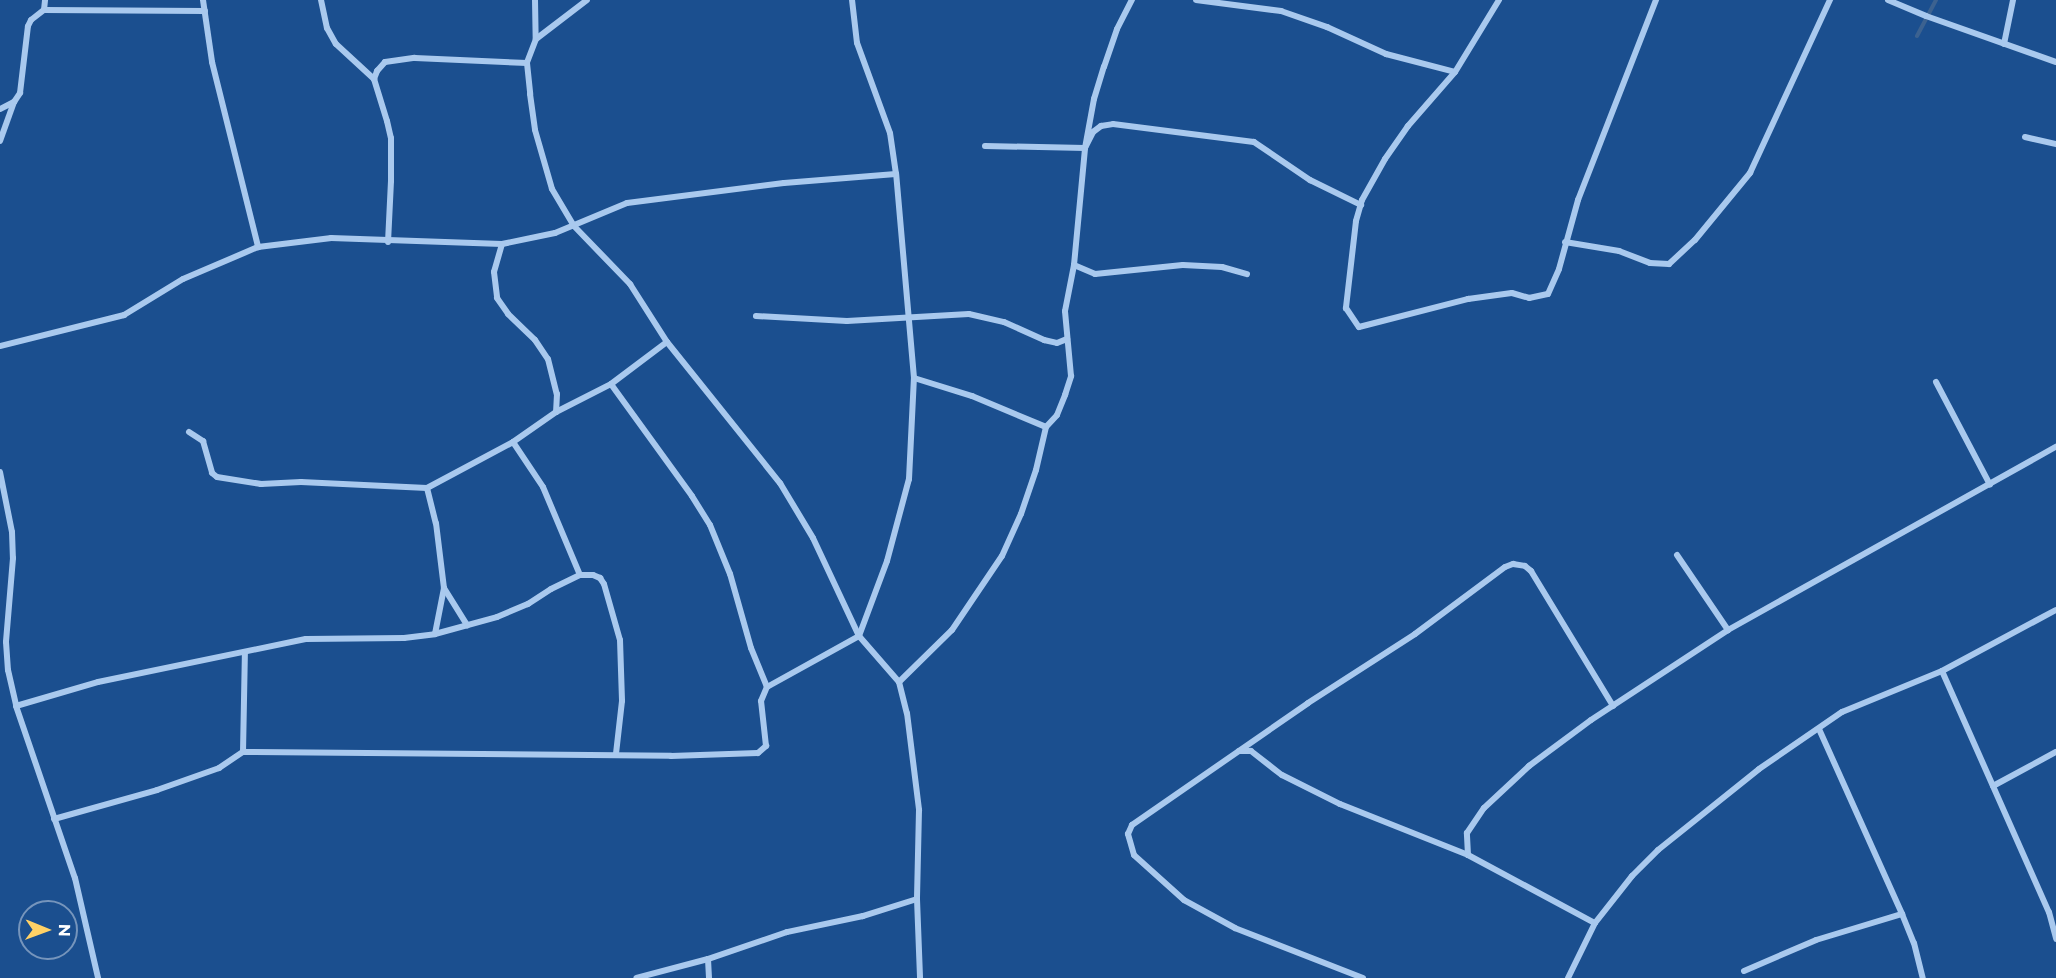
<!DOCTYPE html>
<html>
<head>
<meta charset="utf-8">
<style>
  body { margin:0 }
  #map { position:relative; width:2056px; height:978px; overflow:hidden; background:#1b4f8f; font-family:Montserrat,sans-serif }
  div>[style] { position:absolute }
  .stream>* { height:4px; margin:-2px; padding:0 2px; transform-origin:2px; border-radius:2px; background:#3c6290 }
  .minor>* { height:6px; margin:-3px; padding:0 3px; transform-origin:3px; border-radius:3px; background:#a9c9ee }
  span { translate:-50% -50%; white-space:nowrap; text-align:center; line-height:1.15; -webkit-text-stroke:5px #1b4f8f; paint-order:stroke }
  .north { position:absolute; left:18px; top:900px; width:60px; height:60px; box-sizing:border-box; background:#1b4f8f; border:2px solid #7695bc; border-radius:50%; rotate:91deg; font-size:16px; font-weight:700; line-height:24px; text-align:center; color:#fff }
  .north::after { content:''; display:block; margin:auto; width:21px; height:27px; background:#ffd166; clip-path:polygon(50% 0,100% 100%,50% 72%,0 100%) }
</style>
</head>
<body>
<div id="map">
  <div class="stream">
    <i style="left:1917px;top:36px;width:41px;rotate:-62.2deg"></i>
  </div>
  <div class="minor">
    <i style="left:203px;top:0;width:63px;rotate:81.7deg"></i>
    <i style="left:212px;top:62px;width:191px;rotate:76deg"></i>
    <i style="left:321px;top:0;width:29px;rotate:78deg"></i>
    <i style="left:327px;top:28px;width:18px;rotate:61deg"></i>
    <i style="left:336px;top:44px;width:52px;rotate:42.6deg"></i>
    <i style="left:374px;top:79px;width:44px;rotate:72.8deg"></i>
    <i style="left:387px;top:121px;width:17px;rotate:77deg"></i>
    <i style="left:391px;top:138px;width:43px;rotate:90deg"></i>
    <i style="left:391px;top:181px;width:61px;rotate:92.8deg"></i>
    <i style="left:535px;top:0;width:39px;rotate:89deg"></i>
    <i style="left:536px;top:39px;width:26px;rotate:111deg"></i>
    <i style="left:527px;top:63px;width:31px;rotate:84deg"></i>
    <i style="left:530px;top:94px;width:36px;rotate:82deg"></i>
    <i style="left:535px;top:130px;width:61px;rotate:73.9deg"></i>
    <i style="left:552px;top:189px;width:43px;rotate:59.3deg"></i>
    <i style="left:574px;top:226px;width:81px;rotate:46deg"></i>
    <i style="left:630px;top:284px;width:69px;rotate:57.5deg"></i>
    <i style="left:667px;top:342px;width:181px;rotate:51.3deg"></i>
    <i style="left:780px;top:483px;width:64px;rotate:59deg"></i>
    <i style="left:813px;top:538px;width:108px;rotate:64.9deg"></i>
    <i style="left:859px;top:636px;width:61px;rotate:49deg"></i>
    <i style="left:899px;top:682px;width:32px;rotate:76deg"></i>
    <i style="left:907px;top:713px;width:98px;rotate:82.9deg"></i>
    <i style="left:919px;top:810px;width:89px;rotate:91.3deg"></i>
    <i style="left:917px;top:899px;width:57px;rotate:162.5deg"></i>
    <i style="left:863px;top:916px;width:78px;rotate:168.1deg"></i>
    <i style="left:787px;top:932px;width:83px;rotate:161.1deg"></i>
    <i style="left:708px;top:959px;width:74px;rotate:165.2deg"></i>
    <i style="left:1196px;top:0;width:86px;rotate:7.4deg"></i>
    <i style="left:1281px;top:11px;width:49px;rotate:19.2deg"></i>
    <i style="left:1327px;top:27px;width:65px;rotate:24.6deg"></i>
    <i style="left:1386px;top:54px;width:71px;rotate:14.6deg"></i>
    <i style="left:1499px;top:0;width:84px;rotate:121.4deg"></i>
    <i style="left:1455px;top:72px;width:72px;rotate:131deg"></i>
    <i style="left:1408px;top:126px;width:40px;rotate:124.9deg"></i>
    <i style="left:1385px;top:159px;width:47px;rotate:119.3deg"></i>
    <i style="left:1362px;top:200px;width:22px;rotate:106deg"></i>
    <i style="left:1356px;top:221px;width:88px;rotate:96.6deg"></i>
    <i style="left:1346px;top:308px;width:23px;rotate:56deg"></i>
    <i style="left:1359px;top:327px;width:113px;rotate:-14.4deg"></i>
    <i style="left:1468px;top:299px;width:44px;rotate:-7.8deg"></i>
    <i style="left:1512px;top:293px;width:18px;rotate:16deg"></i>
    <i style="left:1529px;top:298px;width:19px;rotate:-12deg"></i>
    <i style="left:1548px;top:294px;width:27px;rotate:-66deg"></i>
    <i style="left:1559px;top:269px;width:72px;rotate:-74.6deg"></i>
    <i style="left:1578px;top:200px;width:215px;rotate:-68.7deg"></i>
    <i style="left:1888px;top:0;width:41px;rotate:22.8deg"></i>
    <i style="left:1926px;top:16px;width:138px;rotate:19.5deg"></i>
    <i style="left:44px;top:10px;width:161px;rotate:0.4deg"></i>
    <i style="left:536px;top:39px;width:64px;rotate:-37.4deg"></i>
    <i style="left:2004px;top:44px;width:45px;rotate:-78.4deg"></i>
    <i style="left:374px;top:79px;width:9px;rotate:-69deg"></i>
    <i style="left:377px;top:71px;width:12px;rotate:-48deg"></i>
    <i style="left:385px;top:62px;width:30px;rotate:-8deg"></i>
    <i style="left:415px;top:58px;width:112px;rotate:2.6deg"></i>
    <i style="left:0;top:109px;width:16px;rotate:-27deg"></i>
    <i style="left:14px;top:102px;width:11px;rotate:-56deg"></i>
    <i style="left:20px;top:93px;width:67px;rotate:-83.2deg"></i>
    <i style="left:28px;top:26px;width:7px;rotate:-63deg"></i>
    <i style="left:31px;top:20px;width:16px;rotate:-38deg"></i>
    <i style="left:44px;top:10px;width:10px;rotate:-84deg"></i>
    <i style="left:2025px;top:137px;width:32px;rotate:13deg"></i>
    <i style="left:0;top:141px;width:41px;rotate:-70.3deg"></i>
    <i style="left:985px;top:146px;width:100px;rotate:1.1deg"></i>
    <i style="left:1085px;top:148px;width:18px;rotate:-63deg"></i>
    <i style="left:1093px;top:132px;width:10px;rotate:-37deg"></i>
    <i style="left:1101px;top:126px;width:12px;rotate:-9deg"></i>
    <i style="left:1113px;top:124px;width:142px;rotate:7.3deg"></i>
    <i style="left:1254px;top:142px;width:68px;rotate:34.2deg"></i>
    <i style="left:1310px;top:180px;width:57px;rotate:26.1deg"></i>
    <i style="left:1565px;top:242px;width:55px;rotate:9.5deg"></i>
    <i style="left:1619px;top:251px;width:33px;rotate:21deg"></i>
    <i style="left:1650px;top:263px;width:19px;rotate:3deg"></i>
    <i style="left:1669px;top:264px;width:35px;rotate:-43deg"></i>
    <i style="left:1695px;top:240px;width:87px;rotate:-50.6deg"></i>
    <i style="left:1750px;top:173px;width:191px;rotate:-65.2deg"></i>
    <i style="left:502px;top:244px;width:29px;rotate:106deg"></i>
    <i style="left:494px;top:272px;width:26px;rotate:83deg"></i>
    <i style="left:497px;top:298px;width:19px;rotate:55deg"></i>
    <i style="left:508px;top:314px;width:37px;rotate:44deg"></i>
    <i style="left:535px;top:340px;width:23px;rotate:56deg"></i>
    <i style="left:548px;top:359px;width:36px;rotate:76deg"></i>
    <i style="left:557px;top:394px;width:18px;rotate:93deg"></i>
    <i style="left:1074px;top:265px;width:23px;rotate:23deg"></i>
    <i style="left:1095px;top:274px;width:88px;rotate:-5.8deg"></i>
    <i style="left:1183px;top:265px;width:39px;rotate:3deg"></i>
    <i style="left:1222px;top:267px;width:26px;rotate:16deg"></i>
    <i style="left:756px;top:316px;width:91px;rotate:3.1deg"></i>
    <i style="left:847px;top:321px;width:122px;rotate:-3.3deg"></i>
    <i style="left:969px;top:314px;width:36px;rotate:13deg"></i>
    <i style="left:1004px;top:322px;width:44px;rotate:24.2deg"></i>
    <i style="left:1044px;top:340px;width:13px;rotate:13deg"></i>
    <i style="left:1057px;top:343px;width:11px;rotate:-22deg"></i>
    <i style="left:0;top:346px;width:128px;rotate:-14deg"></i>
    <i style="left:124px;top:315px;width:69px;rotate:-31.4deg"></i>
    <i style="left:183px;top:279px;width:82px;rotate:-23.1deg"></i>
    <i style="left:258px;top:247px;width:74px;rotate:-7deg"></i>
    <i style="left:331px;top:238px;width:171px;rotate:2deg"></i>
    <i style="left:502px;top:244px;width:54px;rotate:-11.7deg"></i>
    <i style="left:555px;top:233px;width:78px;rotate:-22.6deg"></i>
    <i style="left:627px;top:203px;width:158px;rotate:-7.3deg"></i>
    <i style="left:784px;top:183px;width:112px;rotate:-4.6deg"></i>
    <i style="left:914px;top:378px;width:61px;rotate:17.2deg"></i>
    <i style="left:972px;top:396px;width:80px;rotate:22.7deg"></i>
    <i style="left:1936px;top:382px;width:116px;rotate:62.3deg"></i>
    <i style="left:189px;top:432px;width:17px;rotate:33deg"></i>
    <i style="left:203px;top:441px;width:33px;rotate:74deg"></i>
    <i style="left:212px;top:473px;width:6px;rotate:39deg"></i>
    <i style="left:217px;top:477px;width:45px;rotate:9deg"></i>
    <i style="left:261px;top:484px;width:40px;rotate:-2.9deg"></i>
    <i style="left:301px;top:482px;width:126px;rotate:2.7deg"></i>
    <i style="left:427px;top:488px;width:98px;rotate:-28.1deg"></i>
    <i style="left:513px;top:442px;width:52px;rotate:-34.9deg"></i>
    <i style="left:556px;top:412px;width:62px;rotate:-27deg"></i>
    <i style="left:611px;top:384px;width:70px;rotate:-36.9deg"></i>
    <i style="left:513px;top:442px;width:54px;rotate:56.3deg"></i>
    <i style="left:543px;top:487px;width:95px;rotate:67.2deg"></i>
    <i style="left:0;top:472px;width:61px;rotate:78.7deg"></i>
    <i style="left:12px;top:532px;width:26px;rotate:88deg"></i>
    <i style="left:13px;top:558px;width:84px;rotate:94.8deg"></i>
    <i style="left:6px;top:642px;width:28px;rotate:86deg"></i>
    <i style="left:8px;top:670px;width:37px;rotate:77deg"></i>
    <i style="left:16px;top:706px;width:182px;rotate:71.1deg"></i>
    <i style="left:75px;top:878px;width:103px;rotate:77deg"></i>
    <i style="left:427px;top:488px;width:36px;rotate:76deg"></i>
    <i style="left:436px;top:523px;width:65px;rotate:83deg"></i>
    <i style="left:444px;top:588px;width:47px;rotate:101.1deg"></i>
    <i style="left:1677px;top:555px;width:91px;rotate:55.8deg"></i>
    <i style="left:444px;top:588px;width:44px;rotate:58.1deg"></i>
    <i style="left:1942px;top:671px;width:264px;rotate:66.1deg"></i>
    <i style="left:2049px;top:912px;width:28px;rotate:75deg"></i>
    <i style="left:899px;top:682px;width:74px;rotate:-44.5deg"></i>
    <i style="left:952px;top:630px;width:89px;rotate:-56deg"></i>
    <i style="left:1002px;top:556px;width:46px;rotate:-65.7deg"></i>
    <i style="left:1021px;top:514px;width:46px;rotate:-71.2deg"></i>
    <i style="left:1036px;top:470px;width:44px;rotate:-76.9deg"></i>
    <i style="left:1046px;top:427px;width:16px;rotate:-47deg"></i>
    <i style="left:1057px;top:415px;width:22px;rotate:-68deg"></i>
    <i style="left:1065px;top:395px;width:20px;rotate:-72deg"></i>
    <i style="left:1071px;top:376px;width:65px;rotate:-95.3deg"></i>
    <i style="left:1065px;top:311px;width:47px;rotate:-78.9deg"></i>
    <i style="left:1074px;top:265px;width:118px;rotate:-84.6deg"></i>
    <i style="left:1085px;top:148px;width:50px;rotate:-79.6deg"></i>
    <i style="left:1094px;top:99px;width:34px;rotate:-73deg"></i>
    <i style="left:1104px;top:67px;width:40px;rotate:-71.1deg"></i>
    <i style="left:1117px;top:29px;width:33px;rotate:-63deg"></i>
    <i style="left:767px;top:687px;width:105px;rotate:-29deg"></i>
    <i style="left:859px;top:636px;width:80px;rotate:-69.5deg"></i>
    <i style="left:887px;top:561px;width:85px;rotate:-75deg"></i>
    <i style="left:909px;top:479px;width:101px;rotate:-87.2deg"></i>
    <i style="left:914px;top:378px;width:205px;rotate:-95deg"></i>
    <i style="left:896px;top:174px;width:41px;rotate:-98.3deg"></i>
    <i style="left:890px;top:133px;width:96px;rotate:-110.1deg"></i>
    <i style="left:857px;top:43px;width:43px;rotate:-96.6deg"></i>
    <i style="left:16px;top:706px;width:85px;rotate:-16.3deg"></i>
    <i style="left:98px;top:682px;width:212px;rotate:-11.7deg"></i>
    <i style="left:306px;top:639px;width:98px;rotate:-0.6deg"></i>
    <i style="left:404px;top:638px;width:31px;rotate:-7deg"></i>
    <i style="left:435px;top:634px;width:64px;rotate:-15.3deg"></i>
    <i style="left:497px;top:617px;width:34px;rotate:-23deg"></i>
    <i style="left:528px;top:604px;width:27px;rotate:-33deg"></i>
    <i style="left:551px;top:589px;width:32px;rotate:-26deg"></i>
    <i style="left:580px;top:575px;width:13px"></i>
    <i style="left:593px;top:575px;width:8px;rotate:23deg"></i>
    <i style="left:600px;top:578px;width:7px;rotate:56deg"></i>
    <i style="left:604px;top:584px;width:58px;rotate:74.1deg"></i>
    <i style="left:620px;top:640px;width:61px;rotate:88.1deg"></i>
    <i style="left:622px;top:701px;width:53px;rotate:96.5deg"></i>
    <i style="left:1819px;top:729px;width:203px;rotate:65.8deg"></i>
    <i style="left:1902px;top:914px;width:31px;rotate:68deg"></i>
    <i style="left:1914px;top:943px;width:36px;rotate:76deg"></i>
    <i style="left:1239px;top:751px;width:12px"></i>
    <i style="left:1251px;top:751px;width:39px;rotate:38deg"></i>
    <i style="left:1282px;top:775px;width:65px;rotate:26.6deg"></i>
    <i style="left:1340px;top:804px;width:138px;rotate:21.7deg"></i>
    <i style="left:1468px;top:855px;width:144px;rotate:28.2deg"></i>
    <i style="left:243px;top:752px;width:100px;rotate:-88.9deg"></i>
    <i style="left:1993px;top:786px;width:72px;rotate:-28.4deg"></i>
    <i style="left:54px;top:819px;width:107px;rotate:-15.7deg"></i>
    <i style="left:157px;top:790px;width:66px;rotate:-19.5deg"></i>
    <i style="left:219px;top:768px;width:29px;rotate:-34deg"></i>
    <i style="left:243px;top:752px;width:428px;rotate:0.5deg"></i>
    <i style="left:671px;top:756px;width:87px;rotate:-2deg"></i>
    <i style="left:758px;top:753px;width:11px;rotate:-41deg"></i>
    <i style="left:766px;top:746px;width:45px;rotate:-96.3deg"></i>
    <i style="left:761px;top:701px;width:15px;rotate:-67deg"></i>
    <i style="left:767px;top:687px;width:42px;rotate:-112.3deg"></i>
    <i style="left:751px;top:648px;width:77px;rotate:-105.8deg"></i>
    <i style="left:730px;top:574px;width:53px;rotate:-112.2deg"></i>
    <i style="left:710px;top:525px;width:34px;rotate:-122deg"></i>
    <i style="left:692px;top:496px;width:138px;rotate:-125.9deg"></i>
    <i style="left:1468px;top:855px;width:22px;rotate:-93deg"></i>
    <i style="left:1467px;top:833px;width:30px;rotate:-56deg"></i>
    <i style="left:1484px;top:808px;width:62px;rotate:-43deg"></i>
    <i style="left:1529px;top:766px;width:77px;rotate:-36.6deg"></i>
    <i style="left:1591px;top:720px;width:164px;rotate:-33.3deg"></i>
    <i style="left:1728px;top:630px;width:376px;rotate:-29.2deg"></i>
    <i style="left:917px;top:899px;width:79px;rotate:87.8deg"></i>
    <i style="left:708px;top:959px;width:19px;rotate:87deg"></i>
    <i style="left:1744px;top:971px;width:78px;rotate:-23.3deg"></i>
    <i style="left:1816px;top:940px;width:90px;rotate:-16.8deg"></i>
    <i style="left:1363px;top:978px;width:137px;rotate:-158.7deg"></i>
    <i style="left:1235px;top:928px;width:58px;rotate:-151.2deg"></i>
    <i style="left:1184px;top:900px;width:67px;rotate:-138deg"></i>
    <i style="left:1134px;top:855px;width:22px;rotate:-106deg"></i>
    <i style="left:1128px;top:834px;width:10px;rotate:-66deg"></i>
    <i style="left:1132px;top:825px;width:214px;rotate:-34.7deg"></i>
    <i style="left:1308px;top:703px;width:127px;rotate:-32.8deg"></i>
    <i style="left:1415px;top:634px;width:112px;rotate:-36.7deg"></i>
    <i style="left:1505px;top:567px;width:9px;rotate:-21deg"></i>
    <i style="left:1513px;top:564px;width:12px;rotate:9deg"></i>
    <i style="left:1525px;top:566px;width:8px;rotate:40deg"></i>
    <i style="left:1531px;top:571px;width:158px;rotate:58.7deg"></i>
    <i style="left:1568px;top:978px;width:61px;rotate:-63.9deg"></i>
    <i style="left:1595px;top:923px;width:60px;rotate:-51.8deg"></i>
    <i style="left:1632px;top:876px;width:37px;rotate:-45deg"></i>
    <i style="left:1658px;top:850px;width:129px;rotate:-38.7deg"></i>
    <i style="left:1759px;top:769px;width:101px;rotate:-34.5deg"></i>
    <i style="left:1842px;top:712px;width:108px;rotate:-22.3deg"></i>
    <i style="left:1942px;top:671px;width:129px;rotate:-28.2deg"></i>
  </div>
  <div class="north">N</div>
</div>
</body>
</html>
